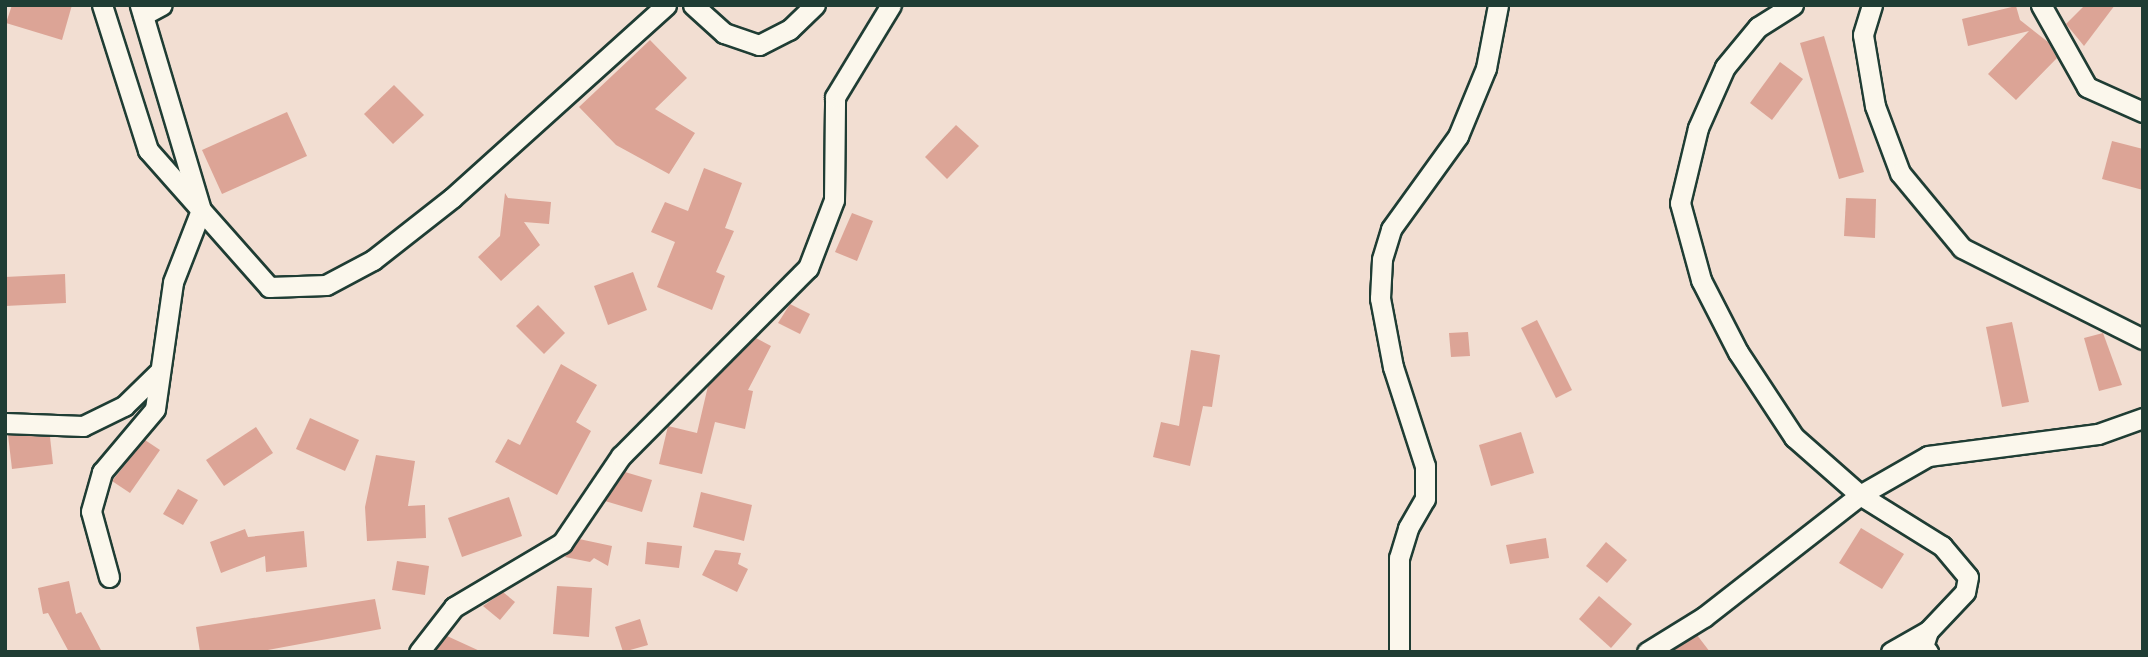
<!DOCTYPE html>
<html>
<head>
<meta charset="utf-8">
<style>
  body { margin:0 }
  #map { position:relative; width:2148px; height:657px; overflow:hidden; background:#f2ded2; font-family:"Indie Flower",sans-serif }
  div>[style] { position:absolute }
  .building>* { inset:0; background:#dca496 }
  .roads { filter:drop-shadow(2px 0 #1f3d34) drop-shadow(-2px 0 #1f3d34) drop-shadow(0 2px #1f3d34) drop-shadow(0 -2px #1f3d34) }
  .minor>* { height:19px; margin:-9.5px; padding:0 9.5px; transform-origin:9.5px; border-radius:9.5px; background:#fbf7ec }
  span { translate:-50% -50%; white-space:nowrap; text-align:center; line-height:1.15; -webkit-text-stroke:6px #fbf7ec; paint-order:stroke }
  .frame { position:absolute; inset:0; border:7px solid #1f3d34; pointer-events:none }
</style>
</head>
<body>
<div id="map">
  <div class="building">
    <i style="clip-path:polygon(12px 5px,72px 5px,62px 40px,6px 23px)"></i>
    <i style="clip-path:polygon(2085px 5px,2115px 5px,2084px 46px,2066px 24px)"></i>
    <i style="clip-path:polygon(2016px 6px,2020px 20px,2048px 42px,2057px 58px,2016px 100px,1988px 74px,2029px 31px,1968px 46px,1962px 19px)"></i>
    <i style="clip-path:polygon(1824px 36px,1864px 172px,1839px 179px,1800px 43px)"></i>
    <i style="clip-path:polygon(650px 40px,687px 78px,655px 109px,695px 133px,669px 174px,616px 145px,579px 107px)"></i>
    <i style="clip-path:polygon(1780px 62px,1803px 79px,1772px 120px,1750px 103px)"></i>
    <i style="clip-path:polygon(394px 85px,424px 115px,393px 144px,364px 114px)"></i>
    <i style="clip-path:polygon(287px 112px,307px 156px,222px 194px,202px 150px)"></i>
    <i style="clip-path:polygon(956px 125px,979px 146px,947px 179px,925px 157px)"></i>
    <i style="clip-path:polygon(2112px 141px,2143px 149px,2143px 190px,2102px 179px)"></i>
    <i style="clip-path:polygon(704px 168px,742px 183px,725px 228px,734px 231px,716px 272px,725px 276px,712px 310px,657px 287px,675px 242px,651px 232px,665px 202px,688px 211px)"></i>
    <i style="clip-path:polygon(505px 193px,508px 198px,551px 202px,549px 224px,524px 222px,540px 245px,501px 281px,478px 257px,500px 236px)"></i>
    <i style="clip-path:polygon(1846px 198px,1876px 199px,1875px 238px,1844px 236px)"></i>
    <i style="clip-path:polygon(852px 213px,873px 221px,857px 261px,835px 252px)"></i>
    <i style="clip-path:polygon(633px 272px,647px 310px,608px 325px,594px 286px)"></i>
    <i style="clip-path:polygon(65px 274px,66px 303px,5px 306px,5px 277px)"></i>
    <i style="clip-path:polygon(790px 304px,810px 314px,800px 334px,778px 323px)"></i>
    <i style="clip-path:polygon(538px 305px,565px 333px,544px 354px,516px 326px)"></i>
    <i style="clip-path:polygon(1537px 320px,1572px 390px,1556px 398px,1521px 328px)"></i>
    <i style="clip-path:polygon(2012px 322px,2029px 402px,2002px 407px,1986px 327px)"></i>
    <i style="clip-path:polygon(1468px 332px,1470px 356px,1451px 357px,1449px 333px)"></i>
    <i style="clip-path:polygon(2103px 333px,2122px 385px,2099px 391px,2084px 338px)"></i>
    <i style="clip-path:polygon(756px 338px,771px 346px,748px 390px,753px 391px,745px 429px,715px 422px,702px 474px,659px 464px,668px 426px,697px 433px,708px 386px)"></i>
    <i style="clip-path:polygon(1191px 350px,1220px 355px,1212px 407px,1203px 406px,1190px 466px,1153px 457px,1161px 422px,1179px 426px)"></i>
    <i style="clip-path:polygon(561px 364px,597px 385px,576px 422px,591px 431px,557px 495px,495px 462px,508px 439px,520px 445px)"></i>
    <i style="clip-path:polygon(310px 418px,359px 440px,345px 471px,296px 449px)"></i>
    <i style="clip-path:polygon(256px 427px,273px 453px,224px 486px,206px 460px)"></i>
    <i style="clip-path:polygon(1521px 432px,1534px 473px,1491px 486px,1479px 445px)"></i>
    <i style="clip-path:polygon(8px 435px,50px 437px,53px 464px,12px 469px)"></i>
    <i style="clip-path:polygon(145px 440px,160px 450px,130px 493px,112px 481px)"></i>
    <i style="clip-path:polygon(376px 455px,415px 461px,408px 506px,425px 505px,426px 538px,367px 541px,365px 507px)"></i>
    <i style="clip-path:polygon(625px 472px,652px 480px,642px 512px,605px 501px)"></i>
    <i style="clip-path:polygon(178px 489px,198px 500px,183px 525px,163px 514px)"></i>
    <i style="clip-path:polygon(701px 492px,752px 505px,744px 541px,693px 527px)"></i>
    <i style="clip-path:polygon(509px 497px,522px 536px,462px 557px,448px 518px)"></i>
    <i style="clip-path:polygon(1861px 528px,1904px 554px,1882px 589px,1839px 563px)"></i>
    <i style="clip-path:polygon(245px 529px,248px 537px,304px 531px,307px 567px,266px 572px,265px 556px,221px 573px,210px 542px)"></i>
    <i style="clip-path:polygon(1546px 538px,1549px 558px,1510px 564px,1506px 545px)"></i>
    <i style="clip-path:polygon(579px 539px,612px 546px,608px 566px,594px 558px,590px 562px,565px 557px)"></i>
    <i style="clip-path:polygon(647px 542px,682px 546px,679px 568px,645px 564px)"></i>
    <i style="clip-path:polygon(1606px 542px,1627px 560px,1607px 583px,1586px 566px)"></i>
    <i style="clip-path:polygon(715px 550px,741px 553px,738px 564px,748px 569px,737px 592px,702px 575px)"></i>
    <i style="clip-path:polygon(397px 561px,429px 566px,425px 595px,392px 590px)"></i>
    <i style="clip-path:polygon(69px 581px,76px 614px,81px 612px,102px 652px,69px 652px,48px 613px,43px 614px,38px 588px)"></i>
    <i style="clip-path:polygon(557px 586px,592px 588px,589px 637px,553px 634px)"></i>
    <i style="clip-path:polygon(503px 592px,515px 602px,500px 620px,483px 606px)"></i>
    <i style="clip-path:polygon(1599px 596px,1632px 624px,1611px 648px,1579px 619px)"></i>
    <i style="clip-path:polygon(375px 599px,381px 629px,257px 652px,200px 652px,196px 627px)"></i>
    <i style="clip-path:polygon(640px 619px,648px 645px,623px 652px,615px 627px)"></i>
    <i style="clip-path:polygon(1697px 635px,1710px 652px,1671px 652px)"></i>
    <i style="clip-path:polygon(447px 636px,482px 652px,435px 652px)"></i>
  </div>
  <div class="roads">
    <div class="minor">
      <i style="left:102px;top:5px;width:152px;rotate:72.4deg"></i>
      <i style="left:148px;top:150px;width:183px;rotate:48.5deg"></i>
      <i style="left:269px;top:287px;width:57px;rotate:-2deg"></i>
      <i style="left:326px;top:285px;width:53px;rotate:-28deg"></i>
      <i style="left:373px;top:260px;width:100px;rotate:-38.1deg"></i>
      <i style="left:452px;top:198px;width:288px;rotate:-42deg"></i>
      <i style="left:693px;top:5px;width:42px;rotate:42.1deg"></i>
      <i style="left:724px;top:33px;width:37px;rotate:19deg"></i>
      <i style="left:759px;top:45px;width:34px;rotate:-27deg"></i>
      <i style="left:789px;top:30px;width:36px;rotate:-44deg"></i>
      <i style="left:1793px;top:5px;width:41px;rotate:147.8deg"></i>
      <i style="left:1758px;top:27px;width:52px;rotate:129.5deg"></i>
      <i style="left:1725px;top:67px;width:67px;rotate:113.9deg"></i>
      <i style="left:1698px;top:128px;width:77px;rotate:103.5deg"></i>
      <i style="left:1680px;top:203px;width:80px;rotate:74.7deg"></i>
      <i style="left:1701px;top:280px;width:81px;rotate:62.8deg"></i>
      <i style="left:1738px;top:352px;width:102px;rotate:56.6deg"></i>
      <i style="left:1794px;top:437px;width:88px;rotate:41.3deg"></i>
      <i style="left:1860px;top:495px;width:97px;rotate:31.9deg"></i>
      <i style="left:1942px;top:546px;width:40px;rotate:50deg"></i>
      <i style="left:1968px;top:577px;width:15px;rotate:101deg"></i>
      <i style="left:1965px;top:592px;width:54px;rotate:133.5deg"></i>
      <i style="left:1928px;top:631px;width:16px;rotate:108deg"></i>
      <i style="left:1923px;top:646px;width:8px;rotate:50deg"></i>
      <i style="left:1872px;top:5px;width:31px;rotate:107deg"></i>
      <i style="left:1863px;top:35px;width:72px;rotate:80.4deg"></i>
      <i style="left:1875px;top:106px;width:72px;rotate:69.5deg"></i>
      <i style="left:1900px;top:173px;width:97px;rotate:50.4deg"></i>
      <i style="left:1962px;top:248px;width:203px;rotate:26.7deg"></i>
      <i style="left:2041px;top:5px;width:94px;rotate:60.7deg"></i>
      <i style="left:2087px;top:87px;width:61px;rotate:24.1deg"></i>
      <i style="left:143px;top:15px;width:21px;rotate:-28deg"></i>
      <i style="left:5px;top:423px;width:78px;rotate:2.2deg"></i>
      <i style="left:83px;top:426px;width:46px;rotate:-26deg"></i>
      <i style="left:124px;top:406px;width:50px;rotate:-44.2deg"></i>
      <i style="left:109px;top:577px;width:68px;rotate:-105.3deg"></i>
      <i style="left:91px;top:511px;width:41px;rotate:-74.2deg"></i>
      <i style="left:102px;top:472px;width:82px;rotate:-49.9deg"></i>
      <i style="left:155px;top:409px;width:128px;rotate:-81.9deg"></i>
      <i style="left:173px;top:282px;width:77px;rotate:-68.7deg"></i>
      <i style="left:201px;top:210px;width:214px;rotate:-106.6deg"></i>
      <i style="left:419px;top:652px;width:57px;rotate:-52.1deg"></i>
      <i style="left:454px;top:607px;width:126px;rotate:-30.7deg"></i>
      <i style="left:562px;top:543px;width:105px;rotate:-55.9deg"></i>
      <i style="left:621px;top:456px;width:265px;rotate:-45.2deg"></i>
      <i style="left:808px;top:268px;width:73px;rotate:-69.1deg"></i>
      <i style="left:834px;top:200px;width:103px;rotate:-89.4deg"></i>
      <i style="left:835px;top:97px;width:108px;rotate:-58.7deg"></i>
      <i style="left:1399px;top:652px;width:94px;rotate:-90deg"></i>
      <i style="left:1399px;top:558px;width:31px;rotate:-73deg"></i>
      <i style="left:1408px;top:528px;width:34px;rotate:-60deg"></i>
      <i style="left:1425px;top:499px;width:33px;rotate:-90deg"></i>
      <i style="left:1425px;top:466px;width:104px;rotate:-107.9deg"></i>
      <i style="left:1393px;top:367px;width:70px;rotate:-100.7deg"></i>
      <i style="left:1380px;top:298px;width:39px;rotate:-87deg"></i>
      <i style="left:1382px;top:259px;width:31px;rotate:-73deg"></i>
      <i style="left:1391px;top:229px;width:115px;rotate:-54.2deg"></i>
      <i style="left:1458px;top:136px;width:74px;rotate:-67.6deg"></i>
      <i style="left:1486px;top:68px;width:64px;rotate:-79.2deg"></i>
      <i style="left:1647px;top:652px;width:67px;rotate:-31.6deg"></i>
      <i style="left:1704px;top:617px;width:198px;rotate:-38deg"></i>
      <i style="left:1860px;top:495px;width:78px;rotate:-29.8deg"></i>
      <i style="left:1928px;top:456px;width:171px;rotate:-7.4deg"></i>
      <i style="left:2098px;top:434px;width:48px;rotate:-19.6deg"></i>
      <i style="left:1891px;top:652px;width:43px;rotate:-29.6deg"></i>
    </div>
  </div>
  <div class="frame"></div>
</div>
</body>
</html>
